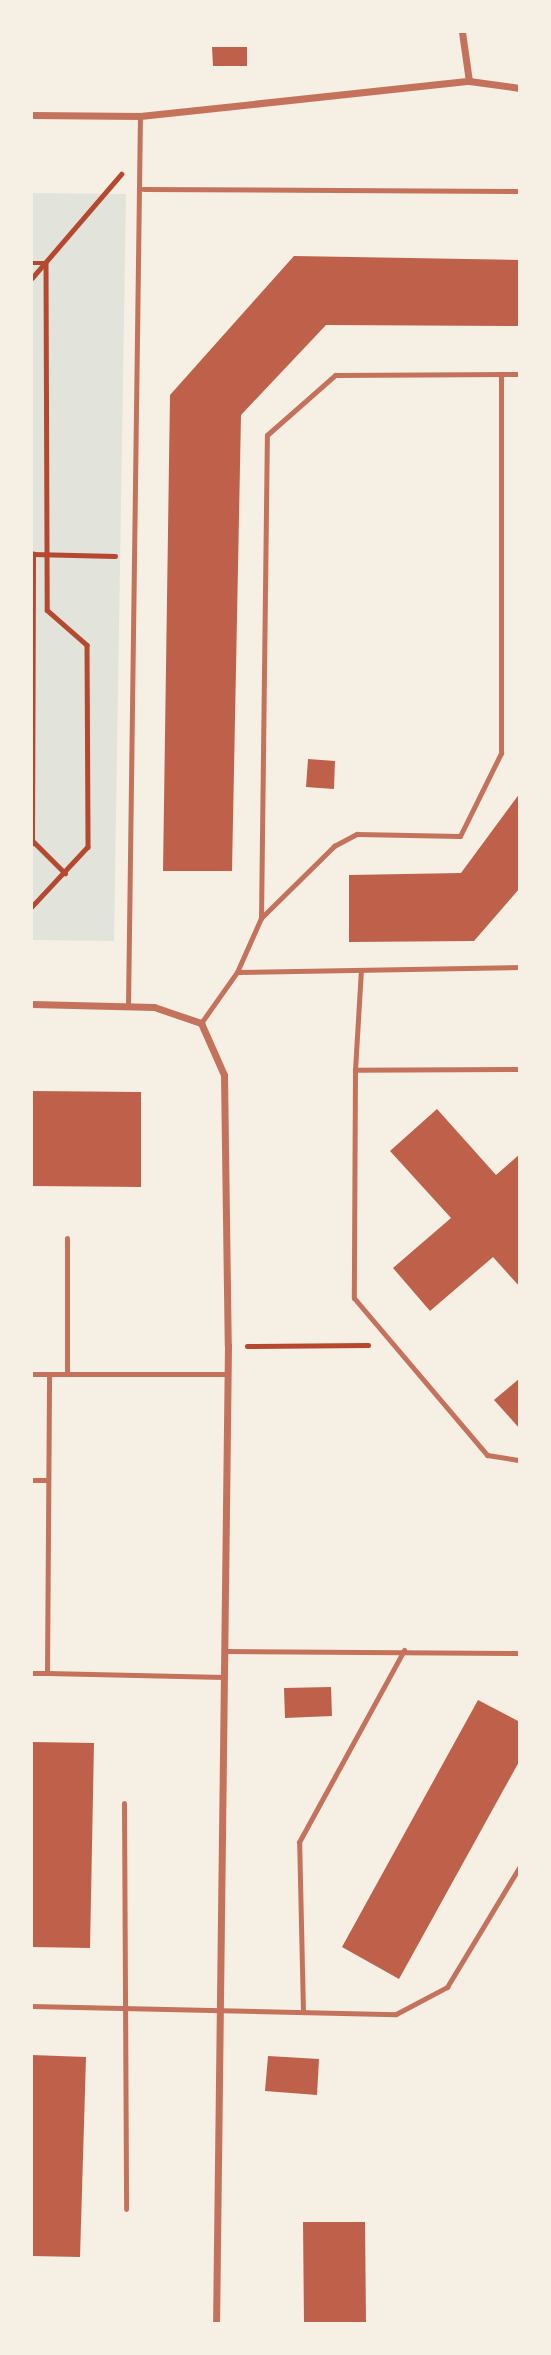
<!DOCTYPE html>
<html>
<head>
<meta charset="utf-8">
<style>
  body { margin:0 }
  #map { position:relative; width:551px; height:2355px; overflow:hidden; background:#f6efe4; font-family:"PT Sans",sans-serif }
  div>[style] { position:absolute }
  .green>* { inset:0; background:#e2e4dc }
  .building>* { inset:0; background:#bf614a }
  .path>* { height:4.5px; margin:-2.25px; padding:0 2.25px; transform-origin:2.25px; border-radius:2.25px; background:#b5482f }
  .service>* { height:5px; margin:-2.5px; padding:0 2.5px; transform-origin:2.5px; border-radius:2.5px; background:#c5725c }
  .minor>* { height:7px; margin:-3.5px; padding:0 3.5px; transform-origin:3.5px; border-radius:3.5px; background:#c5725c }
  span { translate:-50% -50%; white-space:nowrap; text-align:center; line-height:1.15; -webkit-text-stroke:5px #f6efe4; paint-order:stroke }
  .frame { position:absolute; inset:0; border:33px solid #f6efe4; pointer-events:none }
</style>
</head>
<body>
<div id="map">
  <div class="green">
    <i style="clip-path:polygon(32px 193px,126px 194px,114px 941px,32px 940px)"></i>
  </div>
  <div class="building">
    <i style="clip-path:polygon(212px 47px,247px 47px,247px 66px,213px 66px)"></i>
    <i style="clip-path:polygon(294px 256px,520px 260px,520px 326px,326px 325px,241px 415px,232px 871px,163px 871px,170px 395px)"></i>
    <i style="clip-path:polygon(308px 759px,335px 761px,334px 789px,306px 787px)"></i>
    <i style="clip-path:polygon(520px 793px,520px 888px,474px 941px,349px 942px,349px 875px,461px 873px)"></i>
    <i style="clip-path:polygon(32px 1091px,141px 1092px,141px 1187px,32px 1186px)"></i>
    <i style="clip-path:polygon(437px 1109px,496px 1175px,520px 1154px,520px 1287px,493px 1257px,430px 1311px,393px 1268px,451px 1218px,390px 1151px)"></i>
    <i style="clip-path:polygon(520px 1378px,520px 1429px,494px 1400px)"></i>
    <i style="clip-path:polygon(331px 1687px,332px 1716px,285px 1718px,284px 1688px)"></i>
    <i style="clip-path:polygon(478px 1700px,520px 1722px,520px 1760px,399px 1979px,342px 1947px)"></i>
    <i style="clip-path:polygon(32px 1742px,94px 1743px,90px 1948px,32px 1947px)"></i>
    <i style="clip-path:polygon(32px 2055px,86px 2057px,80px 2257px,32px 2256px)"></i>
    <i style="clip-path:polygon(268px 2056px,319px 2059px,317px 2095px,265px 2091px)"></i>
    <i style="clip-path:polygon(303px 2222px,365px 2222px,366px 2324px,304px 2324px)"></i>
  </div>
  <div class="path">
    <i style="left:32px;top:263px;width:14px"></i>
    <i style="left:46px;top:263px;width:347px;rotate:89.8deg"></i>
    <i style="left:47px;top:610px;width:53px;rotate:41.2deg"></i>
    <i style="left:87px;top:645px;width:202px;rotate:89.7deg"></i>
    <i style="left:88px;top:847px;width:82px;rotate:133deg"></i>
    <i style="left:32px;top:278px;width:137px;rotate:-49.4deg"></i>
    <i style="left:32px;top:554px;width:83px;rotate:1.4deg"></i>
    <i style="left:32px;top:840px;width:47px;rotate:45deg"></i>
    <i style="left:32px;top:844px;width:290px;rotate:-89.8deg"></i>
    <i style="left:247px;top:1346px;width:121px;rotate:-0.5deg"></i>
  </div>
  <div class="service">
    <i style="left:143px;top:189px;width:377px;rotate:0.3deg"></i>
    <i style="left:261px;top:918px;width:483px;rotate:-89.3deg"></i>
    <i style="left:267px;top:435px;width:91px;rotate:-41.4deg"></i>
    <i style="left:335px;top:375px;width:185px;rotate:-0.3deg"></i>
    <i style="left:237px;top:972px;width:283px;rotate:-1deg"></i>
    <i style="left:128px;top:1006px;width:890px;rotate:-89.23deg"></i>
    <i style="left:201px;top:1023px;width:62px;rotate:-54.8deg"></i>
    <i style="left:237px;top:972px;width:59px;rotate:-66deg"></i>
    <i style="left:261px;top:918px;width:103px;rotate:-44.6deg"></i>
    <i style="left:334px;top:846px;width:26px;rotate:-28deg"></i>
    <i style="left:357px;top:834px;width:103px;rotate:1.1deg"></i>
    <i style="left:460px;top:836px;width:93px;rotate:-63.7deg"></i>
    <i style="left:501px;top:753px;width:379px;rotate:-90deg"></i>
    <i style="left:520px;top:1069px;width:165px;rotate:179.7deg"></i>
    <i style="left:355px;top:1070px;width:228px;rotate:90.3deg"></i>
    <i style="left:354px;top:1298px;width:206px;rotate:49.7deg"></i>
    <i style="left:487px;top:1455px;width:33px;rotate:9deg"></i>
    <i style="left:355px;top:1070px;width:100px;rotate:-86.6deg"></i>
    <i style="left:67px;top:1238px;width:136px;rotate:90deg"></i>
    <i style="left:32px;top:1374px;width:195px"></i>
    <i style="left:32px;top:1480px;width:16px"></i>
    <i style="left:224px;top:1651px;width:296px;rotate:0.4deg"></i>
    <i style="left:32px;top:1673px;width:15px"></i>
    <i style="left:47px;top:1673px;width:299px;rotate:-89.6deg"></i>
    <i style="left:47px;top:1673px;width:177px;rotate:1.3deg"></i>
    <i style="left:124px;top:1803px;width:406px;rotate:89.7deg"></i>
    <i style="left:32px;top:2006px;width:364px;rotate:1.3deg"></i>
    <i style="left:396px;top:2014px;width:58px;rotate:-27.9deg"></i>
    <i style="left:447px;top:1987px;width:141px;rotate:-58.9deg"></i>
    <i style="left:303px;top:2012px;width:170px;rotate:-91.3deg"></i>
    <i style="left:299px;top:1842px;width:219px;rotate:-61.3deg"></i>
  </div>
  <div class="minor">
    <i style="left:462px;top:32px;width:49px;rotate:81.9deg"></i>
    <i style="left:32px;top:115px;width:108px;rotate:0.5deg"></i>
    <i style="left:140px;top:116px;width:331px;rotate:-6.1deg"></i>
    <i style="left:469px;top:81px;width:51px;rotate:7.8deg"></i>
    <i style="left:32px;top:1004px;width:122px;rotate:1.4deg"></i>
    <i style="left:154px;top:1007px;width:50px;rotate:18.8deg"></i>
    <i style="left:201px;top:1023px;width:57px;rotate:66.1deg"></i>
    <i style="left:224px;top:1075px;width:270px;rotate:89.2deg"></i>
    <i style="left:228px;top:1345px;width:979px;rotate:90.7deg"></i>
  </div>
  <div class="frame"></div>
</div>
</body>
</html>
